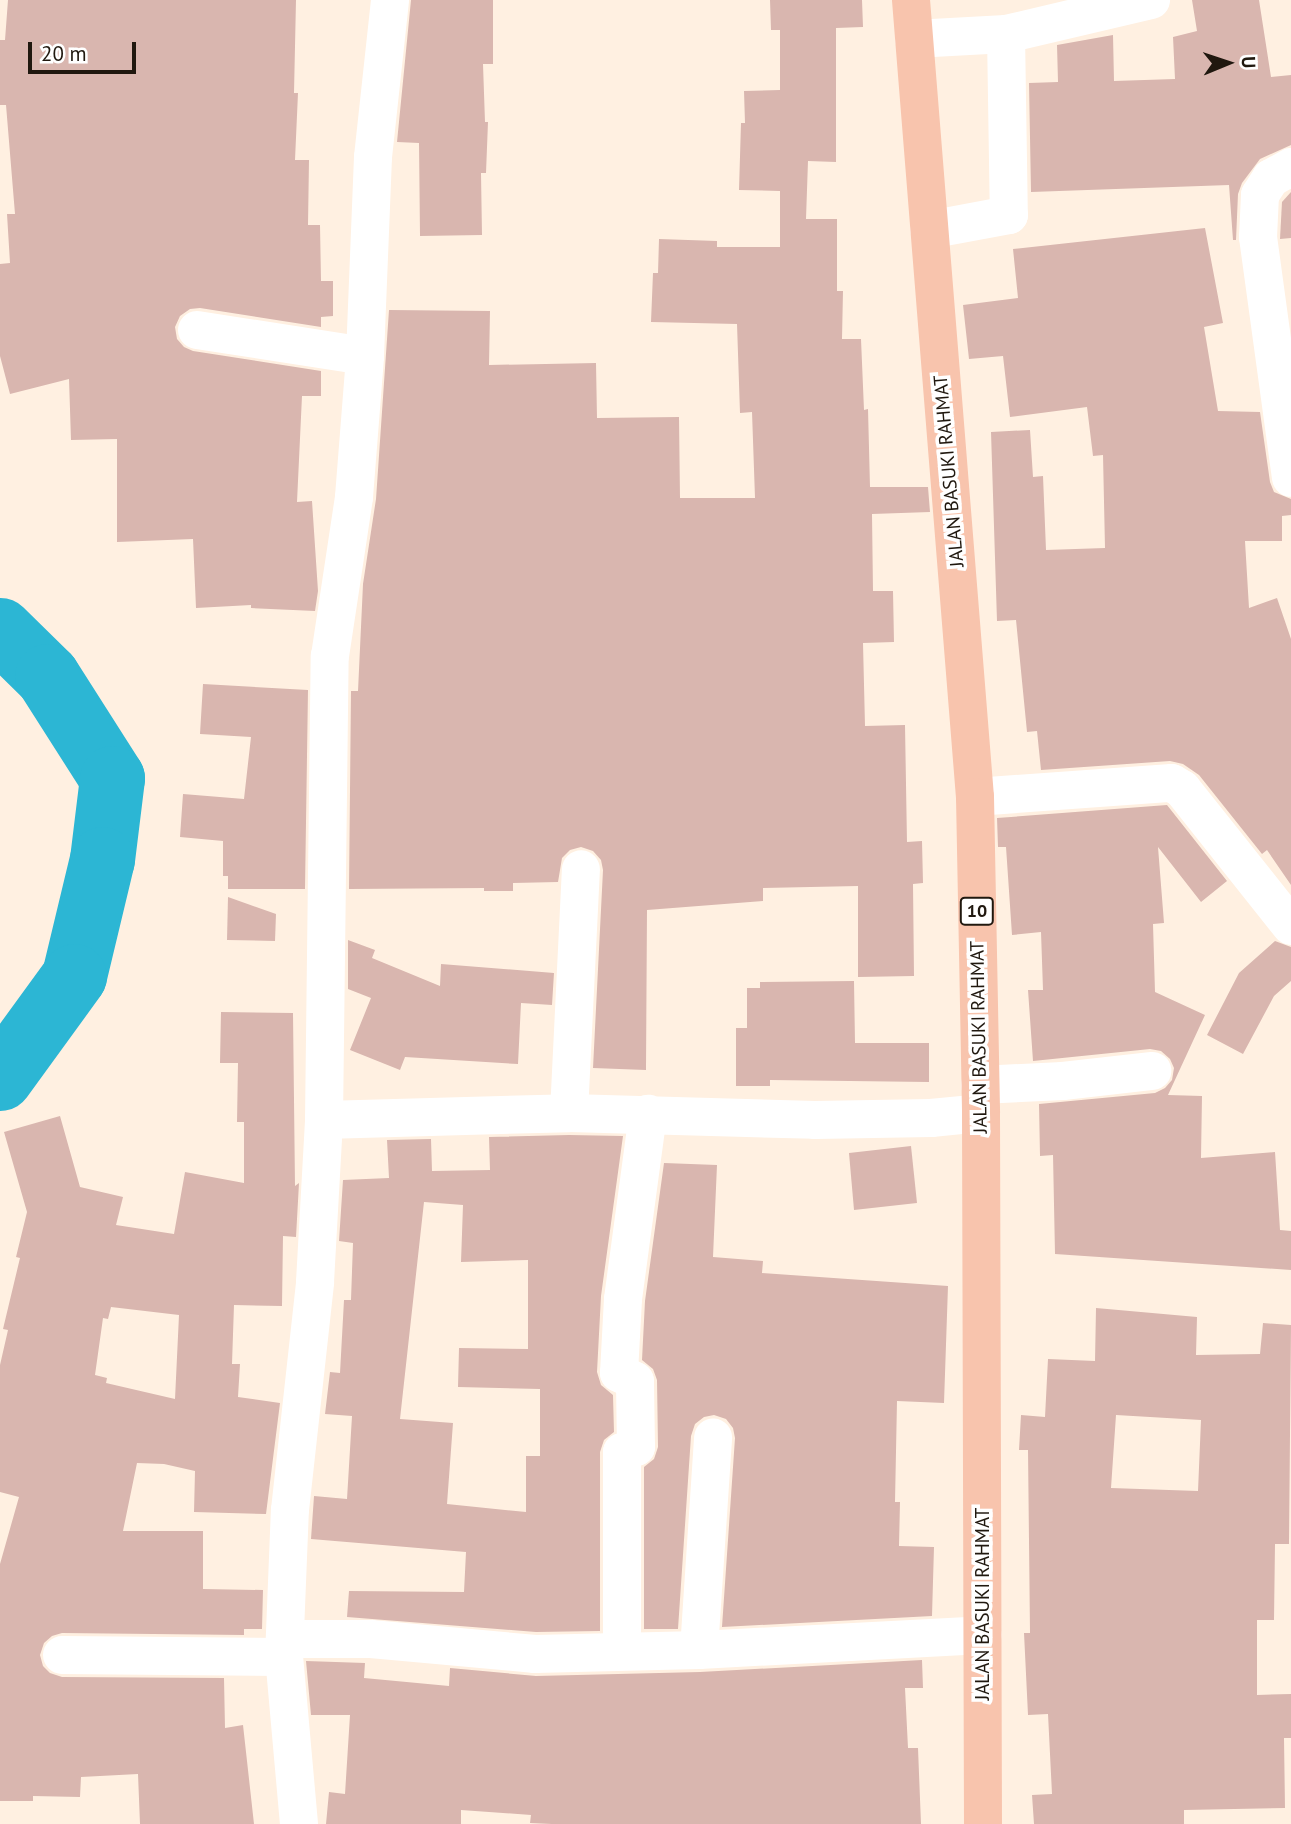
<!DOCTYPE html>
<html>
<head>
<meta charset="utf-8">
<style>
  body { margin:0 }
  #map { position:relative; width:1291px; height:1824px; overflow:hidden; background:#fff0e1; font-family:"PT Sans",sans-serif }
  div>[style] { position:absolute }
  .river>* { height:65px; margin:-32.5px; padding:0 32.5px; transform-origin:32.5px; border-radius:32.5px; background:#2cb6d4 }
  .building>* { inset:0; background:#d9b6af }
  .minor>* { height:38px; margin:-19px; padding:0 19px; transform-origin:19px; border-radius:19px; background:#fff }
  .highway>* { height:38px; margin:-19px; padding:0 19px; transform-origin:19px; border-radius:19px; background:#f8c4ad }
  span { translate:-50% -50%; white-space:nowrap; text-align:center; line-height:1.15; -webkit-text-stroke:7px #fff; paint-order:stroke }
  .shield-label span { padding:2px 5px; background:#fff; border:2px solid; border-radius:5px; -webkit-text-stroke-width:0 }
  .shield-label { font-size:18px; color:#20180f; font-weight:700 }
  .street-label { font-size:19px; color:#20180f }
  .north { position:absolute; left:1193px; top:28px; width:70px; height:70px; -webkit-text-stroke:5px #fff; paint-order:stroke; rotate:88deg; font-size:19px; font-weight:700; line-height:28px; text-align:center; color:#20180f }
  .north::after { content:''; display:block; margin:auto; width:24px; height:32px; background:#20180f; clip-path:polygon(50% 0,100% 100%,50% 72%,0 100%) }
  .scale { position:absolute; left:28px; top:42px; width:108px; height:32px; box-sizing:border-box; border:4px solid #20180f; border-top:0; padding-left:9px; font-size:21px; line-height:24px; white-space:nowrap; color:#20180f; -webkit-text-stroke:5px #fff; paint-order:stroke }
</style>
</head>
<body>
<div id="map">
  <div class="river">
    <i style="left:0;top:630px;width:66px;rotate:44.4deg"></i>
    <i style="left:47px;top:676px;width:121px;rotate:57.5deg"></i>
    <i style="left:112px;top:778px;width:82px;rotate:97deg"></i>
    <i style="left:102px;top:859px;width:120px;rotate:103.5deg"></i>
    <i style="left:74px;top:976px;width:126px;rotate:126deg"></i>
  </div>
  <div class="building">
    <i style="clip-path:polygon(8px 0,296px 0,294px 93px,298px 93px,295px 160px,309px 160px,308px 225px,320px 225px,321px 281px,333px 281px,333px 316px,321px 317px,321px 327px,200px 308px,190px 309px,180px 316px,175px 327px,177px 339px,184px 347px,193px 351px,321px 371px,321px 396px,302px 396px,297px 502px,312px 501px,318px 591px,315px 611px,251px 608px,251px 605px,196px 608px,193px 539px,117px 542px,117px 439px,71px 440px,69px 379px,10px 394px,0 356px,0 264px,10px 263px,7px 214px,15px 214px,6px 105px,0 105px,0 40px,5px 40px)"></i>
    <i style="clip-path:polygon(411px 0,493px 0,493px 64px,483px 64px,485px 122px,488px 122px,486px 173px,481px 173px,482px 235px,420px 236px,419px 143px,397px 142px)"></i>
    <i style="clip-path:polygon(770px 0,862px 0,863px 27px,836px 28px,836px 162px,808px 161px,806px 219px,837px 219px,837px 291px,843px 291px,842px 339px,861px 339px,864px 410px,868px 409px,870px 487px,928px 487px,930px 512px,872px 514px,873px 591px,893px 591px,894px 642px,863px 643px,865px 726px,905px 725px,907px 842px,922px 841px,923px 883px,913px 884px,914px 976px,858px 977px,858px 886px,763px 888px,763px 901px,647px 910px,646px 1070px,593px 1068px,603px 870px,601px 860px,593px 851px,581px 847px,570px 850px,562px 858px,558px 882px,513px 883px,513px 891px,484px 891px,484px 888px,349px 889px,351px 691px,358px 691px,363px 584px,376px 499px,389px 310px,490px 311px,489px 365px,596px 363px,597px 418px,679px 417px,680px 498px,755px 498px,752px 412px,740px 413px,737px 324px,651px 322px,653px 273px,658px 273px,659px 239px,717px 241px,717px 247px,780px 247px,780px 191px,739px 190px,741px 123px,745px 123px,744px 91px,780px 90px,780px 30px,771px 30px)"></i>
    <i style="clip-path:polygon(1192px 0,1259px 0,1271px 77px,1291px 75px,1291px 145px,1260px 159px,1242px 183px,1238px 194px,1236px 240px,1233px 240px,1229px 185px,1031px 192px,1029px 83px,1058px 82px,1057px 45px,1113px 35px,1114px 81px,1175px 79px,1173px 37px,1197px 31px)"></i>
    <i style="clip-path:polygon(1291px 192px,1291px 238px,1280px 239px,1282px 202px)"></i>
    <i style="clip-path:polygon(1205px 228px,1223px 323px,1204px 327px,1218px 411px,1260px 412px,1270px 482px,1274px 492px,1291px 499px,1291px 515px,1282px 516px,1282px 541px,1245px 541px,1249px 608px,1277px 598px,1291px 639px,1291px 885px,1267px 850px,1262px 854px,1199px 775px,1183px 764px,1170px 761px,1041px 770px,1037px 731px,1027px 732px,1016px 620px,997px 621px,991px 432px,1030px 430px,1033px 477px,1043px 476px,1046px 550px,1105px 548px,1103px 455px,1093px 456px,1087px 407px,1010px 417px,1003px 356px,969px 359px,963px 305px,1018px 298px,1013px 249px)"></i>
    <i style="clip-path:polygon(203px 684px,308px 690px,305px 889px,228px 889px,228px 876px,223px 876px,223px 841px,180px 837px,183px 794px,244px 799px,251px 737px,200px 734px)"></i>
    <i style="clip-path:polygon(1167px 805px,1227px 881px,1201px 902px,1158px 847px,1164px 923px,1153px 924px,1155px 992px,1205px 1015px,1168px 1095px,1202px 1096px,1201px 1158px,1275px 1152px,1280px 1230px,1291px 1231px,1291px 1270px,1055px 1254px,1053px 1155px,1040px 1156px,1039px 1104px,1155px 1093px,1165px 1088px,1172px 1080px,1174px 1068px,1170px 1059px,1161px 1051px,1150px 1049px,1033px 1061px,1028px 990px,1043px 990px,1041px 932px,1012px 935px,1006px 847px,998px 847px,997px 818px)"></i>
    <i style="clip-path:polygon(228px 897px,276px 914px,275px 941px,227px 940px)"></i>
    <i style="clip-path:polygon(348px 940px,375px 950px,372px 958px,440px 986px,441px 964px,554px 973px,552px 1005px,521px 1003px,518px 1064px,405px 1057px,400px 1070px,350px 1050px,371px 998px,348px 989px)"></i>
    <i style="clip-path:polygon(1275px 941px,1291px 947px,1291px 981px,1274px 996px,1243px 1054px,1207px 1035px,1239px 973px)"></i>
    <i style="clip-path:polygon(854px 981px,855px 1043px,929px 1043px,929px 1082px,770px 1080px,770px 1086px,736px 1086px,736px 1028px,747px 1028px,747px 988px,760px 988px,760px 982px)"></i>
    <i style="clip-path:polygon(evenodd,221px 1012px,293px 1013px,295px 1186px,299px 1183px,296px 1237px,283px 1236px,282px 1306px,234px 1305px,232px 1364px,240px 1364px,238px 1397px,280px 1403px,266px 1514px,194px 1512px,195px 1471px,164px 1464px,137px 1463px,123px 1531px,203px 1531px,203px 1589px,263px 1590px,262px 1629px,244px 1629px,244px 1635px,62px 1633px,52px 1636px,44px 1643px,40px 1655px,43px 1666px,50px 1673px,62px 1677px,224px 1678px,225px 1728px,243px 1725px,254px 1824px,140px 1824px,138px 1774px,81px 1777px,80px 1797px,33px 1796px,33px 1801px,0 1801px,0 1564px,19px 1497px,0 1492px,0 1365px,8px 1330px,3px 1329px,20px 1258px,16px 1257px,27px 1212px,4px 1132px,60px 1116px,80px 1187px,123px 1197px,116px 1225px,174px 1234px,185px 1172px,244px 1183px,244px 1122px,237px 1122px,238px 1063px,220px 1063px,221px 1012px,111px 1307px,179px 1315px,175px 1399px,106px 1383px,107px 1378px,95px 1375px,103px 1318px,108px 1319px,111px 1307px)"></i>
    <i style="clip-path:polygon(evenodd,569px 1135px,623px 1136px,601px 1296px,597px 1372px,601px 1385px,613px 1395px,614px 1432px,604px 1440px,600px 1452px,600px 1631px,536px 1632px,347px 1617px,349px 1591px,464px 1592px,466px 1552px,311px 1539px,314px 1496px,347px 1499px,352px 1416px,325px 1414px,330px 1372px,340px 1373px,344px 1300px,351px 1300px,353px 1243px,339px 1241px,343px 1180px,389px 1178px,387px 1140px,431px 1139px,432px 1171px,490px 1170px,489px 1137px,569px 1135px,424px 1202px,463px 1205px,461px 1262px,528px 1260px,528px 1349px,459px 1348px,458px 1387px,540px 1389px,540px 1456px,526px 1456px,526px 1512px,447px 1504px,453px 1423px,400px 1419px,424px 1202px)"></i>
    <i style="clip-path:polygon(911px 1146px,917px 1203px,854px 1210px,849px 1153px)"></i>
    <i style="clip-path:polygon(664px 1163px,717px 1165px,713px 1257px,763px 1261px,762px 1273px,948px 1286px,944px 1403px,897px 1401px,895px 1502px,900px 1502px,899px 1546px,934px 1547px,932px 1616px,722px 1627px,735px 1438px,733px 1428px,726px 1419px,714px 1415px,704px 1417px,695px 1424px,691px 1436px,678px 1629px,644px 1629px,644px 1467px,654px 1459px,658px 1447px,657px 1380px,653px 1369px,642px 1360px,645px 1301px)"></i>
    <i style="clip-path:polygon(evenodd,1096px 1308px,1197px 1317px,1196px 1355px,1260px 1354px,1263px 1323px,1291px 1325px,1289px 1544px,1275px 1544px,1274px 1620px,1257px 1620px,1257px 1695px,1291px 1694px,1291px 1738px,1284px 1738px,1285px 1808px,1184px 1810px,1184px 1824px,1034px 1824px,1032px 1795px,1052px 1794px,1048px 1714px,1028px 1715px,1024px 1633px,1030px 1633px,1028px 1450px,1019px 1450px,1021px 1415px,1045px 1417px,1048px 1359px,1095px 1361px,1096px 1308px,1116px 1415px,1201px 1420px,1198px 1491px,1111px 1488px,1116px 1415px)"></i>
    <i style="clip-path:polygon(922px 1660px,923px 1688px,905px 1688px,908px 1748px,918px 1748px,921px 1824px,552px 1824px,530px 1823px,531px 1815px,461px 1810px,461px 1824px,326px 1824px,329px 1792px,345px 1794px,350px 1715px,311px 1715px,306px 1661px,365px 1663px,364px 1678px,449px 1686px,450px 1668px,536px 1676px,700px 1672px)"></i>
  </div>
  <div class="minor">
    <i style="left:1006px;top:34px;width:149px;rotate:-13.2deg"></i>
    <i style="left:914px;top:39px;width:92px;rotate:-3.1deg"></i>
    <i style="left:1006px;top:34px;width:181px;rotate:89.1deg"></i>
    <i style="left:1009px;top:215px;width:81px;rotate:169.4deg"></i>
    <i style="left:1291px;top:167px;width:23px;rotate:151deg"></i>
    <i style="left:1271px;top:178px;width:20px;rotate:123deg"></i>
    <i style="left:1260px;top:195px;width:42px;rotate:92.7deg"></i>
    <i style="left:1258px;top:237px;width:243px;rotate:82.2deg"></i>
    <i style="left:197px;top:330px;width:170px;rotate:8.8deg"></i>
    <i style="left:975px;top:797px;width:197px;rotate:-4.1deg"></i>
    <i style="left:1172px;top:783px;width:12px;rotate:31deg"></i>
    <i style="left:1182px;top:789px;width:175px;rotate:51.5deg"></i>
    <i style="left:980px;top:1085px;width:83px;rotate:-2.8deg"></i>
    <i style="left:1063px;top:1081px;width:90px;rotate:-6.4deg"></i>
    <i style="left:569px;top:1113px;width:244px;rotate:-87.2deg"></i>
    <i style="left:324px;top:1120px;width:245px;rotate:-1.6deg"></i>
    <i style="left:569px;top:1113px;width:246px;rotate:1.6deg"></i>
    <i style="left:815px;top:1120px;width:116px;rotate:-1deg"></i>
    <i style="left:931px;top:1118px;width:50px;rotate:-5.7deg"></i>
    <i style="left:285px;top:1639px;width:86px"></i>
    <i style="left:371px;top:1639px;width:165px;rotate:5.2deg"></i>
    <i style="left:535px;top:1654px;width:164px;rotate:-1.4deg"></i>
    <i style="left:699px;top:1650px;width:284px;rotate:-3deg"></i>
    <i style="left:699px;top:1650px;width:213px;rotate:-86.2deg"></i>
    <i style="left:622px;top:1651px;width:199px;rotate:-90deg"></i>
    <i style="left:622px;top:1452px;width:15px;rotate:-20deg"></i>
    <i style="left:636px;top:1447px;width:66px;rotate:-90.9deg"></i>
    <i style="left:635px;top:1381px;width:18px;rotate:-153deg"></i>
    <i style="left:619px;top:1373px;width:74px;rotate:-86.9deg"></i>
    <i style="left:623px;top:1299px;width:187px;rotate:-82.3deg"></i>
    <i style="left:62px;top:1655px;width:222px;rotate:0.5deg"></i>
    <i style="left:299px;top:1824px;width:168px;rotate:-95.1deg"></i>
    <i style="left:284px;top:1657px;width:147px;rotate:-87.7deg"></i>
    <i style="left:290px;top:1510px;width:229px;rotate:-83.7deg"></i>
    <i style="left:315px;top:1282px;width:162px;rotate:-86.8deg"></i>
    <i style="left:324px;top:1120px;width:464px;rotate:-89.3deg"></i>
    <i style="left:330px;top:656px;width:161px;rotate:-81.4deg"></i>
    <i style="left:354px;top:497px;width:141px;rotate:-85.5deg"></i>
    <i style="left:365px;top:356px;width:199px;rotate:-87.7deg"></i>
    <i style="left:373px;top:157px;width:158px;rotate:-83.8deg"></i>
  </div>
  <div class="highway">
    <i style="left:911px;top:0;width:800px;rotate:85.41deg"></i>
    <i style="left:975px;top:797px;width:316px;rotate:88.9deg"></i>
    <i style="left:981px;top:1113px;width:711px;rotate:89.84deg"></i>
  </div>
  <div class="shield-label">
    <span style="left:977px;top:911px">10</span>
  </div>
  <div class="street-label">
    <span style="left:949px;top:471px;rotate:-95deg">JALAN BASUKI RAHMAT</span>
    <span style="left:979px;top:1037px;rotate:-91deg">JALAN BASUKI RAHMAT</span>
    <span style="left:983px;top:1604px;rotate:-90deg">JALAN BASUKI RAHMAT</span>
  </div>
  <div class="north">U</div>
  <div class="scale">20 m</div>
</div>
</body>
</html>
